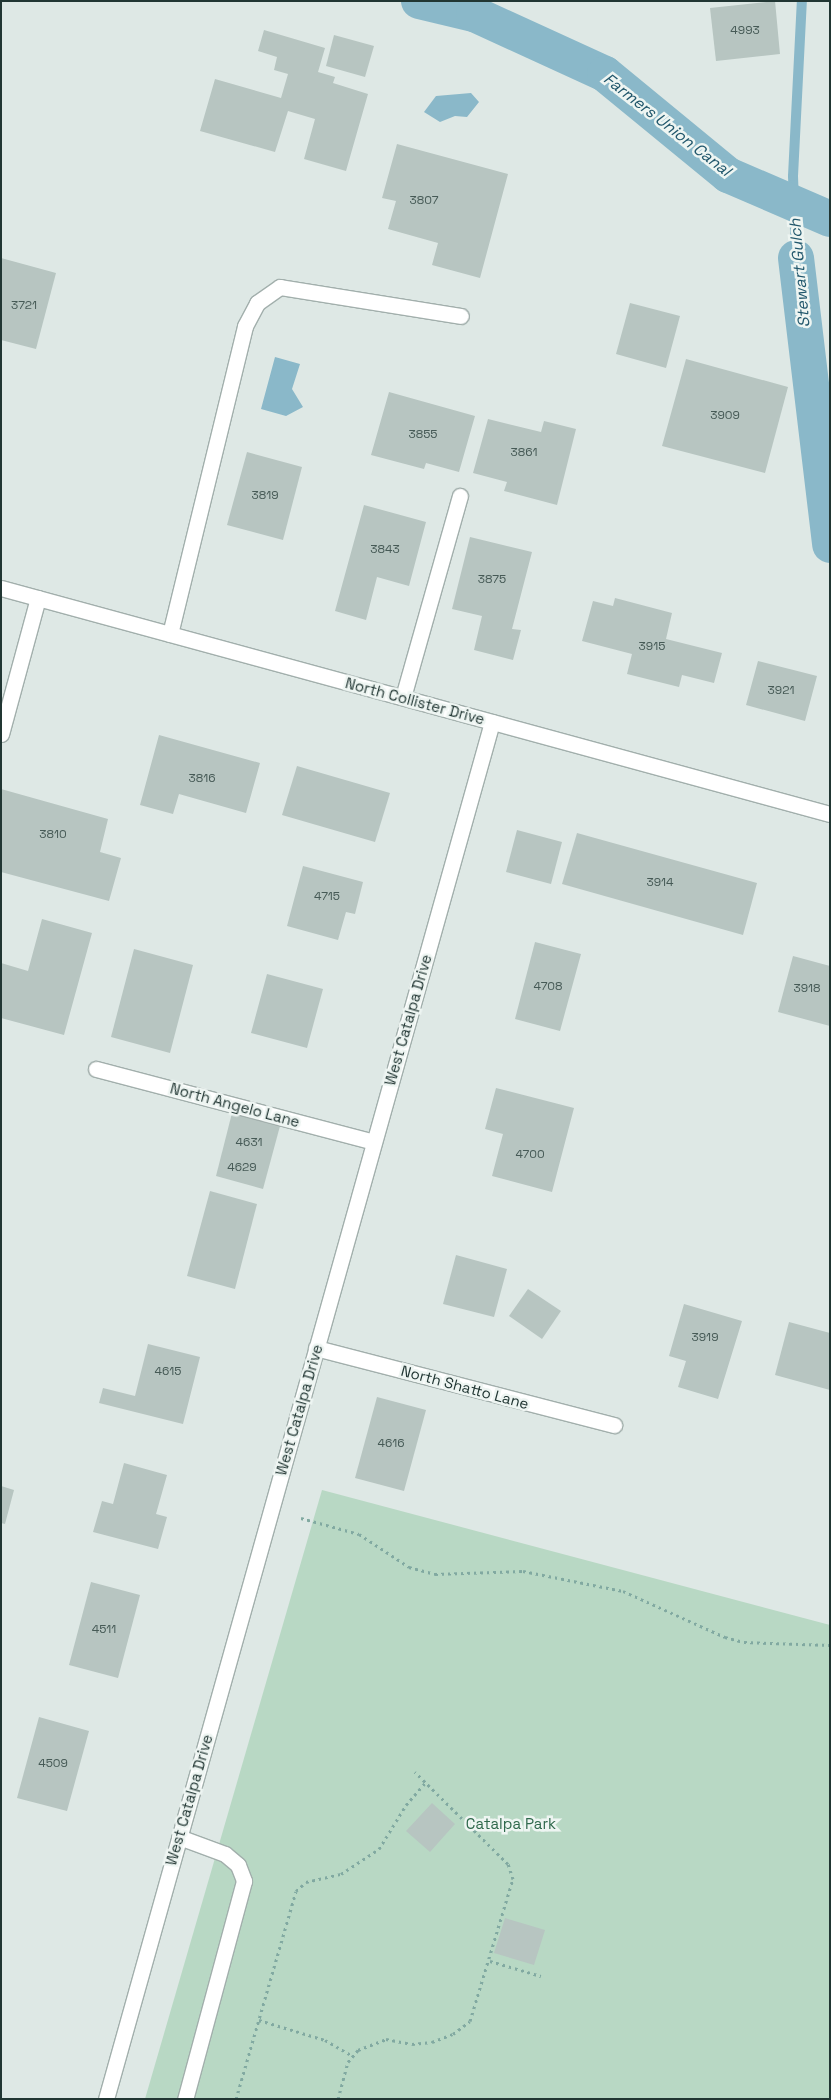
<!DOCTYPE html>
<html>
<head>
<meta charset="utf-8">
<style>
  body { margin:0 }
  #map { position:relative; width:831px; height:2100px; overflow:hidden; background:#dee8e5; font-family:"Space Grotesk",sans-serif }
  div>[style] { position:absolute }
  .green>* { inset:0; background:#b8d8c4 }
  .water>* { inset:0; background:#8ab8c9 }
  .stream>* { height:10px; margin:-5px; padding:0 5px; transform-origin:5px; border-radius:5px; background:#8ab8c9 }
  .canal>* { height:36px; margin:-18px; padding:0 18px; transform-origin:18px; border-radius:18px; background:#8ab8c9 }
  .building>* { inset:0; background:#b7c5c1 }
  .path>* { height:3px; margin-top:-1.5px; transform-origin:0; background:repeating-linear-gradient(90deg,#81a9a1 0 2.5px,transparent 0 6.5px) }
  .roads { filter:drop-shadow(1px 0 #a2afac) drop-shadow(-1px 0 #a2afac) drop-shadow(0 1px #a2afac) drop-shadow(0 -1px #a2afac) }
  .minor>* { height:15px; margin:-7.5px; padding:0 7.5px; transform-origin:7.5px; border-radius:7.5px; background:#fff }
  span { translate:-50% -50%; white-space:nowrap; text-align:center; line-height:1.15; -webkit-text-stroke:5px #eef5f2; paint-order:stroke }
  .number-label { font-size:12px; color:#465a56 }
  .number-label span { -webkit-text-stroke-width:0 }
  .street-label { font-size:15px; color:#213633 }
  .park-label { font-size:15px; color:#2f694c }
  .water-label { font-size:16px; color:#21576c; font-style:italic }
  .frame { position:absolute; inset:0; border:2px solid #213633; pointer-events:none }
</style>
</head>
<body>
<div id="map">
  <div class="green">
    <i style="clip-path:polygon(322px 1490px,830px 1625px,830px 2099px,145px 2099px)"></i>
  </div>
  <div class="water">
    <i style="clip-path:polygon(471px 93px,479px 102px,467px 117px,455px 116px,440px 122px,424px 112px,436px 96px)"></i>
    <i style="clip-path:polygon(275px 357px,300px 364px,292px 389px,303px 407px,286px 416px,261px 409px)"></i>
  </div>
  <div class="stream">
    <i style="left:796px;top:258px;width:82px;rotate:-92.1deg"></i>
    <i style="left:793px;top:176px;width:175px;rotate:-87.1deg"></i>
  </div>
  <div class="canal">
    <i style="left:419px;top:1px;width:57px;rotate:13.3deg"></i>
    <i style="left:474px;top:14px;width:144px;rotate:24.6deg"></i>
    <i style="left:605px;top:74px;width:159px;rotate:39.4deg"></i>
    <i style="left:728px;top:175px;width:111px;rotate:23.3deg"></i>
    <i style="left:796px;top:258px;width:289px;rotate:83.2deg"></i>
  </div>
  <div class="building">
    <i style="clip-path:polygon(775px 1px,780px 54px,716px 61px,710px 8px)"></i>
    <i style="clip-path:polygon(264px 30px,325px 48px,318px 72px,335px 77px,333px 83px,368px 94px,346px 171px,304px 159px,315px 119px,288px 111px,275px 152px,200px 131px,215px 79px,281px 98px,288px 74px,274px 70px,277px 57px,258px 51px)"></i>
    <i style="clip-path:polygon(334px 35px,374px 46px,365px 77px,326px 66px)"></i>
    <i style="clip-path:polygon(397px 144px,508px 174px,480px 278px,432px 265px,438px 243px,388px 229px,396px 201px,382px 198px)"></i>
    <i style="clip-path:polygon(1px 258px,56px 273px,36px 349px,1px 340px)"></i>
    <i style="clip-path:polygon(630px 303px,680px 316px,666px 368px,616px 354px)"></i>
    <i style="clip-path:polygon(686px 359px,788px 387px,765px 473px,662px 446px)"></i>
    <i style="clip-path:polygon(389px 392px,475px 416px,459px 472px,426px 463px,424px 469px,371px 455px)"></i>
    <i style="clip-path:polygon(488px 419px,541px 432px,544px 421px,576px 429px,557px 505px,504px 491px,507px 482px,473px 473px)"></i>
    <i style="clip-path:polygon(247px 452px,302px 467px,283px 540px,227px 525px)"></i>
    <i style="clip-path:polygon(364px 505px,426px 522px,409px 586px,377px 577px,366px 620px,335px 611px)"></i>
    <i style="clip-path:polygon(470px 537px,532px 552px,512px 629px,521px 630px,513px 660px,474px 650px,482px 616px,452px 609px)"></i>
    <i style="clip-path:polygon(615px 598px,672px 613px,666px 639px,722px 653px,714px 683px,682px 675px,679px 687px,627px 674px,632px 654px,582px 641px,593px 601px,613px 606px)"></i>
    <i style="clip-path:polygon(758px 661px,817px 676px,805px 721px,746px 705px)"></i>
    <i style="clip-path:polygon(159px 735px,260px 763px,246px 813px,179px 794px,173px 814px,140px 805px)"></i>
    <i style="clip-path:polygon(297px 766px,390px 793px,375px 842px,282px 815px)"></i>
    <i style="clip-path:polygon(1px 789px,108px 819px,100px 852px,121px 858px,109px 901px,1px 872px)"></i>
    <i style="clip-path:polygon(517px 830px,562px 842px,551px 884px,506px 872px)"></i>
    <i style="clip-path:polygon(577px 833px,757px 883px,743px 935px,562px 884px)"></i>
    <i style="clip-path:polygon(303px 866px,363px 882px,355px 914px,346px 912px,338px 940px,287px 926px)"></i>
    <i style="clip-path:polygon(42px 919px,92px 933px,64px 1035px,1px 1018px,1px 963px,28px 971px)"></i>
    <i style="clip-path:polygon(535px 942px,581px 954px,560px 1031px,515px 1019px)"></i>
    <i style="clip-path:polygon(134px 949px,193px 965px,170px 1053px,111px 1037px)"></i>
    <i style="clip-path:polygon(793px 956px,830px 966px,830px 1026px,778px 1012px)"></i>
    <i style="clip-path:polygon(267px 974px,323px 989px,307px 1048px,251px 1033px)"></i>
    <i style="clip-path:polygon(496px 1088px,574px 1108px,552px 1192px,492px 1176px,503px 1134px,485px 1129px)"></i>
    <i style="clip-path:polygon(232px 1113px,280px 1126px,263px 1189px,216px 1176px)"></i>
    <i style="clip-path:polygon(210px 1191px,257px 1204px,235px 1289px,187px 1276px)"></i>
    <i style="clip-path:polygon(456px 1255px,507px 1269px,494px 1317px,443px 1304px)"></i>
    <i style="clip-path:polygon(528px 1289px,561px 1311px,542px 1339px,509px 1316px)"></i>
    <i style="clip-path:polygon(684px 1304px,742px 1321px,718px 1399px,678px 1387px,686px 1361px,669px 1356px)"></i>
    <i style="clip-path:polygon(789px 1322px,830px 1333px,830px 1390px,775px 1375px)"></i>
    <i style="clip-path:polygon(148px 1344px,200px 1357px,183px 1424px,99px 1403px,103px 1388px,135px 1396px)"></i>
    <i style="clip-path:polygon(377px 1397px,426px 1410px,404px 1491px,355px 1478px)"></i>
    <i style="clip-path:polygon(124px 1463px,167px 1475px,156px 1514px,167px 1517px,158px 1549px,93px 1532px,102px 1501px,113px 1504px)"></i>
    <i style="clip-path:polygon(1px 1486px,14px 1490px,5px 1524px,1px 1523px)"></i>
    <i style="clip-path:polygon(91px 1582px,140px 1595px,118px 1678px,69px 1665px)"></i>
    <i style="clip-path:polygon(39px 1717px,89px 1731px,67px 1811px,17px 1798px)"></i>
    <i style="clip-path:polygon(432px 1803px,455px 1824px,430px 1852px,406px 1831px)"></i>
    <i style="clip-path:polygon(505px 1918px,545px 1930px,534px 1965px,494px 1953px)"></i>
  </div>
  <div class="path">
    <i style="left:301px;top:1518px;width:60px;rotate:15.4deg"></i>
    <i style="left:359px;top:1534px;width:60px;rotate:33.4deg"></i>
    <i style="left:409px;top:1567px;width:27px;rotate:15deg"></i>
    <i style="left:435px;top:1574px;width:88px;rotate:-2deg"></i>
    <i style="left:523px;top:1571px;width:102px;rotate:11.3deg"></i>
    <i style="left:623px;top:1591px;width:112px;rotate:24.3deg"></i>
    <i style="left:725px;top:1637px;width:20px;rotate:15deg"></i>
    <i style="left:744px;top:1642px;width:86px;rotate:2deg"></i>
    <i style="left:490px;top:1961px;width:53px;rotate:16.4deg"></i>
    <i style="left:259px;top:2020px;width:69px;rotate:16.9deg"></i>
    <i style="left:325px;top:2040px;width:30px;rotate:30deg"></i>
    <i style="left:236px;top:2099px;width:216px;rotate:-73.9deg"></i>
    <i style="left:296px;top:1891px;width:13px;rotate:-42deg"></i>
    <i style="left:306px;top:1882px;width:36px;rotate:-13deg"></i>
    <i style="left:341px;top:1874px;width:45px;rotate:-33.3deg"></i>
    <i style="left:379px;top:1849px;width:52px;rotate:-58.5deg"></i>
    <i style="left:406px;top:1805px;width:30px;rotate:-49deg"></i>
    <i style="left:338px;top:2099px;width:38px;rotate:-75deg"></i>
    <i style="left:348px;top:2062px;width:16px;rotate:-50deg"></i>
    <i style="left:358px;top:2050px;width:30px;rotate:-21deg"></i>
    <i style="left:386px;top:2039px;width:26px;rotate:11deg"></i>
    <i style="left:412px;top:2044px;width:20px;rotate:-6deg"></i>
    <i style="left:432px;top:2042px;width:22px;rotate:-21deg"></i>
    <i style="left:453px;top:2034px;width:21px;rotate:-37deg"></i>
    <i style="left:470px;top:2021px;width:148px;rotate:-73.2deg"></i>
    <i style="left:513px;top:1879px;width:16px;rotate:-108deg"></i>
    <i style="left:508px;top:1864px;width:131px;rotate:-135.3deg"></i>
  </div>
  <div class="roads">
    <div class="minor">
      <i style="left:1px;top:588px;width:859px;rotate:15.25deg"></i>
      <i style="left:170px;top:634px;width:317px;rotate:-76.3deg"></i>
      <i style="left:245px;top:326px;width:26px;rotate:-62deg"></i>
      <i style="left:257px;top:303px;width:28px;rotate:-35deg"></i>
      <i style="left:280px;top:287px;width:183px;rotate:9.1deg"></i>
      <i style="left:403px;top:697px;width:209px;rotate:-74.2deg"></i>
      <i style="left:1px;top:734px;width:141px;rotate:-74.8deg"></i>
      <i style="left:96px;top:1069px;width:287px;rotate:14.7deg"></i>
      <i style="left:316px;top:1348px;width:308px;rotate:14.5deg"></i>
      <i style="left:179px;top:1837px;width:49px;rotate:20.3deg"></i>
      <i style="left:225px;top:1854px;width:17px;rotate:40deg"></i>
      <i style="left:238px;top:1865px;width:17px;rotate:69deg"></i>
      <i style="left:244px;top:1881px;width:226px;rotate:105.1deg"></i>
      <i style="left:106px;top:2099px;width:1430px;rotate:-74.34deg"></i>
    </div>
  </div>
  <div class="number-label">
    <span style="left:745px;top:31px">4993</span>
    <span style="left:424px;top:201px">3807</span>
    <span style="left:24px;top:306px">3721</span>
    <span style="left:725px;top:416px">3909</span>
    <span style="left:423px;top:435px">3855</span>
    <span style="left:524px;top:453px">3861</span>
    <span style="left:265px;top:496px">3819</span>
    <span style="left:385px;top:550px">3843</span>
    <span style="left:492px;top:580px">3875</span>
    <span style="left:652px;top:647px">3915</span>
    <span style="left:781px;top:691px">3921</span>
    <span style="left:202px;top:779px">3816</span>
    <span style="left:53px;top:835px">3810</span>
    <span style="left:660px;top:883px">3914</span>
    <span style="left:327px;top:897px">4715</span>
    <span style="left:548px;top:987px">4708</span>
    <span style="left:807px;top:989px">3918</span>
    <span style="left:249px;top:1143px">4631</span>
    <span style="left:530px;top:1155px">4700</span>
    <span style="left:242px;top:1168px">4629</span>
    <span style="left:705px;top:1338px">3919</span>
    <span style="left:168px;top:1372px">4615</span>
    <span style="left:391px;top:1444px">4616</span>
    <span style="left:104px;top:1630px">4511</span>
    <span style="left:53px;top:1764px">4509</span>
  </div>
  <div class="street-label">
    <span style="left:415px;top:701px;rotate:15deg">North Collister Drive</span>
    <span style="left:408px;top:1020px;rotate:-74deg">West Catalpa Drive</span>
    <span style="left:235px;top:1105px;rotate:15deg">North Angelo Lane</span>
    <span style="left:465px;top:1387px;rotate:15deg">North Shatto Lane</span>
    <span style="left:299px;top:1410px;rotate:-74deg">West Catalpa Drive</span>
    <span style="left:189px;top:1800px;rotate:-74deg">West Catalpa Drive</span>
  </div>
  <div class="park-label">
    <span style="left:511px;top:1824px">Catalpa Park</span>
  </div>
  <div class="water-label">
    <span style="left:667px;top:125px;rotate:38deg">Farmers Union Canal</span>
    <span style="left:800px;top:273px;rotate:-95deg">Stewart Gulch</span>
  </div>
  <div class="frame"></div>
</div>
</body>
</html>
